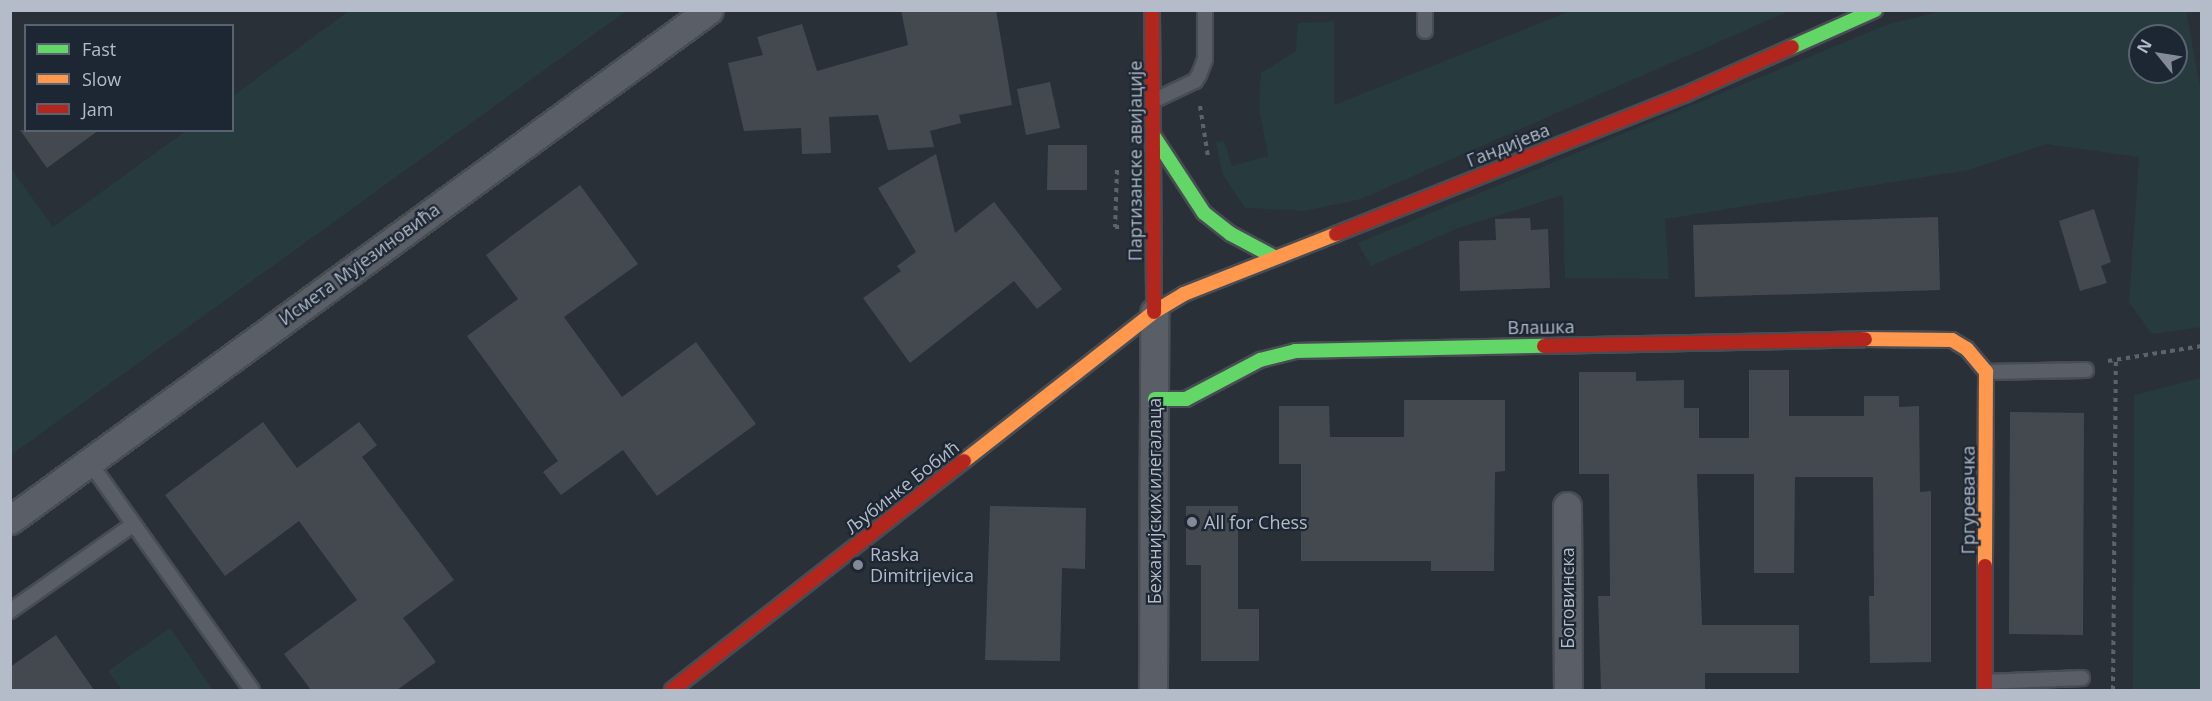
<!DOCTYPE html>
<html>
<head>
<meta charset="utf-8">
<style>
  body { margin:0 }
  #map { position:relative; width:2212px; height:701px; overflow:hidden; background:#2a3038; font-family:"Open Sans",sans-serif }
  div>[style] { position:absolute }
  .green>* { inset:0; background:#273a3e }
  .building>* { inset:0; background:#444950 }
  .path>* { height:4px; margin-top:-2px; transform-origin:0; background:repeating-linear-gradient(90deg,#5d636a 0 4.5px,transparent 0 9px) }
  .roads { filter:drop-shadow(2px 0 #484c53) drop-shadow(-2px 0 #484c53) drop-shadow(0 2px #484c53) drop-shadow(0 -2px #484c53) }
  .lane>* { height:14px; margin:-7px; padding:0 7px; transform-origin:7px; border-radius:7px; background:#5a5e66 }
  .street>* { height:27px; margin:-13.5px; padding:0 13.5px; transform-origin:13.5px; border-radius:13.5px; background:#5a5e66 }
  .fast>* { height:14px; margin:-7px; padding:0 7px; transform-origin:7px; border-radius:7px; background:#63d668 }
  .slow>* { height:14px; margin:-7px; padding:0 7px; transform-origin:7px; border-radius:7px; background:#ff974d }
  .jam>* { height:14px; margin:-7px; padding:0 7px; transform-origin:7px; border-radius:7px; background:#b3261e }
  .dots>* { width:16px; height:16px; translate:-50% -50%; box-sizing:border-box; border:3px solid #1d2633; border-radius:50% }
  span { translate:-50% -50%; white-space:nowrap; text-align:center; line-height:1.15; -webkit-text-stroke:4.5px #1d2633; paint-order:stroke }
  .street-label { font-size:18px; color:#b4bcc9 }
  .poi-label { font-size:18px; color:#b4bcc9 }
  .left { translate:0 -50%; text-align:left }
  .frame { position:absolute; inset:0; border:12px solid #b4bcc9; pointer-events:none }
  .legend { position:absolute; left:24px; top:24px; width:210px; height:108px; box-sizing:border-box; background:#1d2633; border:2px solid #59626f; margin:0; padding:8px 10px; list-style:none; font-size:18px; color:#b4bcc9 }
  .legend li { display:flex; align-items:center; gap:12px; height:30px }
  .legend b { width:30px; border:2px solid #59626f }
  .north { position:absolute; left:2128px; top:24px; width:60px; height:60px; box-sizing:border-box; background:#1d2633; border:2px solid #59626f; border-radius:50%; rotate:300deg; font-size:16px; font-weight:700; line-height:24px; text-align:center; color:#b4bcc9 }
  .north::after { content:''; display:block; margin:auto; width:21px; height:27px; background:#848b96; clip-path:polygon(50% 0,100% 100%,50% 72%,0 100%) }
</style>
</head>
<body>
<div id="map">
  <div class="green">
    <i style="clip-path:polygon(1573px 10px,1789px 11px,1361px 199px,1304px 211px,1245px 208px,1223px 175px,1216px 142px,1224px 141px,1232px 166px,1268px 156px,1259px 107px,1261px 73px,1296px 51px,1298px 23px,1334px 21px,1334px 105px)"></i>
    <i style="clip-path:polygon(evenodd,1947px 10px,2186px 11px,2201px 91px,2201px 327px,2152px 334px,2129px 302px,2139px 157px,2046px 144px,1968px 170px,1665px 219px,1669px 279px,1565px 278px,1563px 195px,1458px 228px,1371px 266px,1358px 243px,1889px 24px,1947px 10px,2140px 36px,2176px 36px,2176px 72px,2140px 72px,2140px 36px)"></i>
    <i style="clip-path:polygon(349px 11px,626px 11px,11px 455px,11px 168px,53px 227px,186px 131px,232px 130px,233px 96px)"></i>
    <i style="clip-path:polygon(2201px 378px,2201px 690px,2133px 690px,2134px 395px)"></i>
    <i style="clip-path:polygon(170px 628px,213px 690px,122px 690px,108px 671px)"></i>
  </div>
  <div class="building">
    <i style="clip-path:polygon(901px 10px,996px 10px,1012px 105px,959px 115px,961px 123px,930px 131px,934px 147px,888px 150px,878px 115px,829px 117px,831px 153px,802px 154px,801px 128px,744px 131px,728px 63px,763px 55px,757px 37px,802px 24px,817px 71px,908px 45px)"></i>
    <i style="clip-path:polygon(1050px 82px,1060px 128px,1026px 135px,1017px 89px)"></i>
    <i style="clip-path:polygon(20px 130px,99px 130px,47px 168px)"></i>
    <i style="clip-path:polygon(1048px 145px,1087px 145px,1087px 190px,1047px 190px)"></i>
    <i style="clip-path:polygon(936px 154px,955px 233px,994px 202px,1062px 289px,1037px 309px,1014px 281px,910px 363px,863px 298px,901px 271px,897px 266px,916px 252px,878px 188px)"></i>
    <i style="clip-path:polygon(580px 185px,638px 264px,564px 317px,622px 397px,696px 342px,756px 424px,657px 496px,623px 450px,561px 495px,543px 472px,558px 461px,467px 336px,518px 299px,486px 255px)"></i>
    <i style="clip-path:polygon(2094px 209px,2111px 262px,2101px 266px,2107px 283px,2080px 291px,2059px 221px)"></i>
    <i style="clip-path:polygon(1938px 217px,1940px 290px,1695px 297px,1693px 225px)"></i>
    <i style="clip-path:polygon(1530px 218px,1531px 230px,1548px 229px,1550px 288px,1460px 291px,1459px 241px,1496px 240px,1495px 219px)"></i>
    <i style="clip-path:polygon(1749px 370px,1789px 370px,1789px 416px,1864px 416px,1864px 396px,1899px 396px,1899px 407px,1919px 406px,1920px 492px,1931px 491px,1931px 662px,1870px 663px,1869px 596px,1874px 596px,1873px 477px,1795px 477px,1794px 573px,1754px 573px,1754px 474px,1697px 474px,1702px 625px,1799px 625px,1799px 673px,1705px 673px,1705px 690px,1601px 690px,1598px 596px,1610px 596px,1609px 474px,1579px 474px,1579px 372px,1636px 372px,1636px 381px,1684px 380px,1684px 408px,1699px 408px,1699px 438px,1749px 438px)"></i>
    <i style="clip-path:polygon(1404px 400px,1505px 400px,1505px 471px,1495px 472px,1494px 571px,1431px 571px,1431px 561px,1301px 561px,1301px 464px,1279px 464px,1279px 406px,1329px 406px,1330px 437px,1404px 437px)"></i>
    <i style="clip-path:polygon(2010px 412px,2084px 413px,2083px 635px,2009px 634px)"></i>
    <i style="clip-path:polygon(263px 422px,297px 468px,359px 422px,377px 445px,362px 457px,454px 580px,403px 618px,436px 662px,397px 690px,311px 690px,284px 654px,357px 600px,299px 521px,225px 576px,165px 495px)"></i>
    <i style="clip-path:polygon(990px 506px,1086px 508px,1085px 569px,1062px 568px,1060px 661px,985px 660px)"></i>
    <i style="clip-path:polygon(1186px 506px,1238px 506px,1238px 609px,1259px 609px,1259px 661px,1201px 661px,1201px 565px,1186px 565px)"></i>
    <i style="clip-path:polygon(56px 635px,94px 690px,10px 690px,10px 667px)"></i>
  </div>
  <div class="path">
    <i style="left:1200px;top:106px;width:52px;rotate:81.1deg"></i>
    <i style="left:1117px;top:170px;width:57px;rotate:92deg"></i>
    <i style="left:1115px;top:227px;width:4px"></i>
    <i style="left:2108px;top:361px;width:95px;rotate:-9.1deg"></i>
    <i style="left:2113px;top:690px;width:332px;rotate:-89.5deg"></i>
  </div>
  <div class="roads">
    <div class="lane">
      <i style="left:1425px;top:31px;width:21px;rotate:-90deg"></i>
      <i style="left:1153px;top:101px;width:47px;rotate:-25.5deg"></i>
      <i style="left:1195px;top:81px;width:7px;rotate:-56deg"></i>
      <i style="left:1199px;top:75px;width:17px;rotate:-69deg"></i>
      <i style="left:1205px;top:59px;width:49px;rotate:-90deg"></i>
      <i style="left:1986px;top:372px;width:100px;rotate:-1.1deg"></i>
      <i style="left:90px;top:463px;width:279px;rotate:54.5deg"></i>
      <i style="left:10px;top:611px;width:151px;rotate:-35.1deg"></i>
      <i style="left:1985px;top:682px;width:97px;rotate:-2.4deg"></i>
    </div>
    <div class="street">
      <i style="left:1567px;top:506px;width:184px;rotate:89.7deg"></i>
      <i style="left:10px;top:520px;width:865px;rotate:-36.12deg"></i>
      <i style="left:1153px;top:690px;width:378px;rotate:-89.8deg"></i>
    </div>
    <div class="fast">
      <i style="left:1792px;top:47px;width:91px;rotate:-24deg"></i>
      <i style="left:1153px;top:135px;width:93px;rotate:56.8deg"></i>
      <i style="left:1204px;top:213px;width:34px;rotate:38deg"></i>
      <i style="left:1231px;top:234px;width:49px;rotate:28.1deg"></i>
      <i style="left:1155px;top:399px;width:31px"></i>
      <i style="left:1186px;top:399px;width:84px;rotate:-27.8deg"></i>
      <i style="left:1260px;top:360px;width:36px;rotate:-14deg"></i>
      <i style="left:1295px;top:351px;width:249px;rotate:-1.2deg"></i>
    </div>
    <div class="slow">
      <i style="left:1865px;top:339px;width:87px;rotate:0.7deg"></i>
      <i style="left:1952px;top:340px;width:17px;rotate:31deg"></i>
      <i style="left:1967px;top:349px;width:30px;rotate:50deg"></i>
      <i style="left:1986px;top:372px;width:194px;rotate:90.3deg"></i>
      <i style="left:964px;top:461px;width:241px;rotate:-38.1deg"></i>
      <i style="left:1154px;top:312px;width:35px;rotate:-31deg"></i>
      <i style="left:1184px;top:294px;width:163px;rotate:-21.5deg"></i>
    </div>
    <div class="jam">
      <i style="left:1152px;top:10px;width:302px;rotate:89.6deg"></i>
      <i style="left:1336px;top:234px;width:375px;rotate:-21.8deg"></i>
      <i style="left:1684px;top:95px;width:118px;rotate:-24deg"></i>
      <i style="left:1544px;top:346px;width:321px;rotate:-1.2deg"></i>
      <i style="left:672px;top:690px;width:371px;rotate:-38.1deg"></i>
      <i style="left:1985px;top:690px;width:124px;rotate:-90deg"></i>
    </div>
  </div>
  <div class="dots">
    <i style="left:1192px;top:522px;background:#848b96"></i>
    <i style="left:858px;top:565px;background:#848b96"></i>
  </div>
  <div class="street-label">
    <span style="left:1508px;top:145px;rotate:-22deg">Гандијева</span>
    <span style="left:1135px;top:161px;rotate:-90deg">Партизанске авијације</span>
    <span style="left:359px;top:264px;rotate:-36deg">Исмета Мујезиновића</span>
    <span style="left:1541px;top:327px;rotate:-1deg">Влашка</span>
    <span style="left:902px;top:487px;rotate:-38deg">Љубинке Бобић</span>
    <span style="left:1968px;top:500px;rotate:-90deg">Гргуревачка</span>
    <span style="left:1154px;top:501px;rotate:-90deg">Бежанијских илегалаца</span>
    <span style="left:1567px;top:598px;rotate:-90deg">Боговинска</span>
  </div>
  <div class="poi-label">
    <span class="left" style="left:1204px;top:522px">All for Chess</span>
    <span class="left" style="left:870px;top:565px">Raska<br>Dimitrijevica</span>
  </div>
  <div class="frame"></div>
  <ul class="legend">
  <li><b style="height:8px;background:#63d668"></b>Fast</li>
  <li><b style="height:8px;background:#ff974d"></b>Slow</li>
  <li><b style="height:8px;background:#b3261e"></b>Jam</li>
  </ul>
  <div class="north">N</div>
</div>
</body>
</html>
